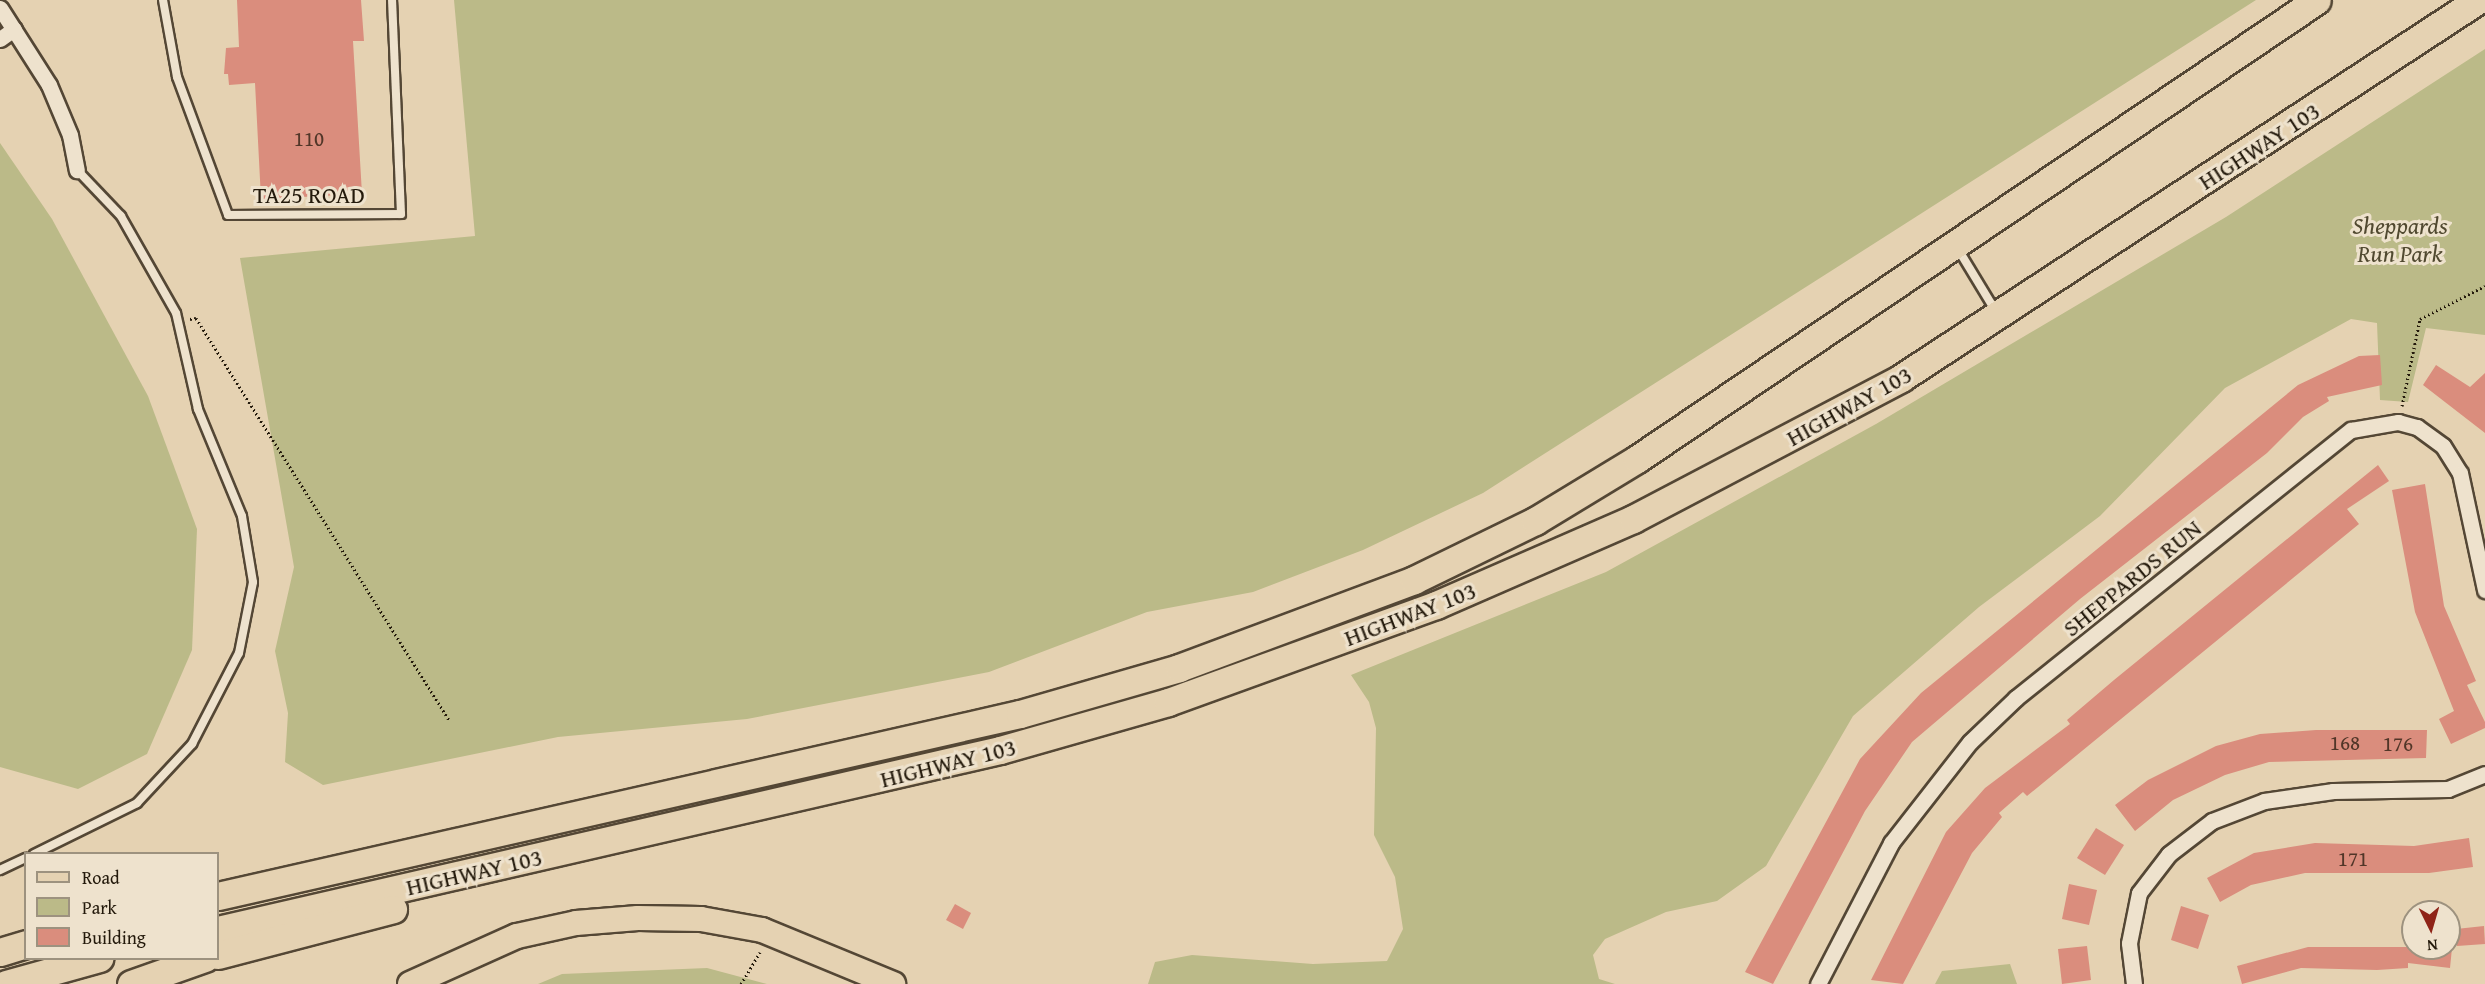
<!DOCTYPE html>
<html>
<head>
<meta charset="utf-8">
<style>
  body { margin:0 }
  #map { position:relative; width:2485px; height:984px; overflow:hidden; background:#e5d2b2; font-family:"Gentium Book Plus",serif }
  div>[style] { position:absolute }
  .green>* { inset:0; background:#bbba88 }
  .building>* { inset:0; background:#da8d7d }
  .path>* { height:3px; margin-top:-1.5px; transform-origin:0; background:repeating-linear-gradient(90deg,#23190b 0 1.5px,transparent 0 4.5px) }
  .roads { filter:drop-shadow(2px 0 #544735) drop-shadow(-2px 0 #544735) drop-shadow(0 2px #544735) drop-shadow(0 -2px #544735) }
  .lane>* { height:8px; margin:-4px; padding:0 4px; transform-origin:4px; border-radius:4px; background:#eee2cd }
  .street>* { height:15px; margin:-7.5px; padding:0 7.5px; transform-origin:7.5px; border-radius:7.5px; background:#eee2cd }
  .primary>* { height:24px; margin:-12px; padding:0 12px; transform-origin:12px; border-radius:12px; background:#e5d2b2 }
  .highway>* { height:27px; margin:-13.5px; padding:0 13.5px; transform-origin:13.5px; border-radius:13.5px; background:#e5d2b2 }
  span { translate:-50% -50%; white-space:nowrap; text-align:center; line-height:1.15; -webkit-text-stroke:6px #eee2cd; paint-order:stroke }
  .number-label { font-size:21px; color:#513628 }
  .number-label span { -webkit-text-stroke-width:0 }
  .street-label { font-size:24px; color:#23190b }
  .park-label { font-size:24px; color:#514930; font-style:italic }
  .legend { position:absolute; left:24px; top:852px; width:195px; height:108px; box-sizing:border-box; background:#eee2cd; border:2px solid #9d927f; margin:0; padding:8px 10px; list-style:none; font-size:18px; color:#23190b }
  .legend li { display:flex; align-items:center; gap:12px; height:30px }
  .legend b { width:30px; border:2px solid #9d927f }
  .north { position:absolute; left:2401px; top:900px; width:60px; height:60px; box-sizing:border-box; background:#eee2cd; border:2px solid #9d927f; border-radius:50%; rotate:175deg; font-size:16px; font-weight:700; line-height:24px; text-align:center; color:#23190b }
  .north::after { content:''; display:block; margin:auto; width:21px; height:27px; background:#8f2418; clip-path:polygon(50% 0,100% 100%,50% 72%,0 100%) }
</style>
</head>
<body>
<div id="map">
  <div class="green">
    <i style="clip-path:polygon(454px 0,2256px 0,1483px 493px,1363px 550px,1253px 592px,1147px 612px,989px 672px,747px 719px,558px 737px,323px 785px,285px 762px,288px 713px,275px 651px,294px 567px,240px 258px,475px 236px)"></i>
    <i style="clip-path:polygon(2485px 49px,2485px 335px,2426px 328px,2408px 402px,2380px 400px,2377px 323px,2351px 319px,2225px 388px,2100px 516px,1979px 607px,1853px 716px,1766px 866px,1717px 901px,1666px 912px,1605px 939px,1593px 955px,1599px 979px,1615px 984px,1148px 984px,1155px 962px,1192px 955px,1313px 964px,1387px 961px,1403px 929px,1395px 877px,1374px 835px,1376px 728px,1369px 702px,1351px 675px,1606px 572px,1876px 424px,2226px 217px)"></i>
    <i style="clip-path:polygon(0 143px,52px 219px,148px 396px,197px 529px,192px 650px,147px 754px,78px 789px,0 767px)"></i>
    <i style="clip-path:polygon(2010px 964px,2017px 984px,1935px 984px,1942px 971px)"></i>
    <i style="clip-path:polygon(707px 968px,767px 984px,538px 984px,562px 974px)"></i>
  </div>
  <div class="building">
    <i style="clip-path:polygon(237px 0,361px 0,364px 41px,353px 41px,362px 194px,261px 199px,255px 83px,229px 85px,228px 74px,224px 74px,226px 48px,239px 47px)"></i>
    <i style="clip-path:polygon(2380px 355px,2382px 385px,2327px 397px,2329px 401px,2303px 417px,2267px 453px,2080px 599px,1912px 742px,1865px 811px,1773px 984px,1745px 972px,1860px 759px,1921px 693px,2298px 385px,2359px 356px)"></i>
    <i style="clip-path:polygon(2436px 365px,2470px 387px,2485px 373px,2485px 433px,2423px 385px)"></i>
    <i style="clip-path:polygon(2378px 465px,2389px 481px,2347px 509px,2359px 524px,2027px 796px,2023px 792px,1999px 813px,2002px 817px,1972px 853px,1903px 984px,1871px 980px,1946px 832px,1985px 788px,2070px 724px,2067px 720px,2114px 680px)"></i>
    <i style="clip-path:polygon(2425px 484px,2444px 606px,2476px 681px,2467px 685px,2485px 722px,2485px 728px,2451px 744px,2439px 719px,2454px 711px,2415px 612px,2392px 490px)"></i>
    <i style="clip-path:polygon(2316px 730px,2427px 730px,2426px 758px,2269px 762px,2225px 775px,2173px 800px,2135px 831px,2115px 805px,2148px 780px,2216px 746px,2260px 734px)"></i>
    <i style="clip-path:polygon(2096px 828px,2124px 845px,2105px 875px,2077px 858px)"></i>
    <i style="clip-path:polygon(2469px 838px,2473px 867px,2429px 873px,2305px 873px,2251px 885px,2220px 902px,2207px 878px,2254px 853px,2315px 843px,2414px 846px)"></i>
    <i style="clip-path:polygon(2069px 884px,2097px 890px,2089px 925px,2062px 919px)"></i>
    <i style="clip-path:polygon(955px 904px,971px 913px,963px 929px,946px 920px)"></i>
    <i style="clip-path:polygon(2181px 906px,2209px 915px,2198px 949px,2171px 940px)"></i>
    <i style="clip-path:polygon(2484px 926px,2485px 944px,2457px 946px,2456px 929px)"></i>
    <i style="clip-path:polygon(2087px 946px,2091px 980px,2062px 984px,2058px 949px)"></i>
    <i style="clip-path:polygon(2308px 947px,2408px 947px,2452px 948px,2450px 968px,2408px 963px,2408px 968px,2377px 970px,2301px 968px,2242px 984px,2237px 966px)"></i>
  </div>
  <div class="path">
    <i style="left:190px;top:319px;width:6px;rotate:-9deg"></i>
    <i style="left:196px;top:318px;width:475px;rotate:57.8deg"></i>
    <i style="left:2402px;top:406px;width:89px;rotate:-78.3deg"></i>
    <i style="left:2420px;top:319px;width:73px;rotate:-26.9deg"></i>
    <i style="left:741px;top:984px;width:37px;rotate:-59deg"></i>
  </div>
  <div class="roads">
    <div class="lane">
      <i style="left:163px;top:0;width:78px;rotate:79.7deg"></i>
      <i style="left:177px;top:77px;width:147px;rotate:69.7deg"></i>
      <i style="left:228px;top:215px;width:173px;rotate:-0.3deg"></i>
      <i style="left:401px;top:214px;width:214px;rotate:-92.4deg"></i>
      <i style="left:1958px;top:249px;width:71px;rotate:58.8deg"></i>
      <i style="left:34px;top:854px;width:115px;rotate:-26.3deg"></i>
      <i style="left:137px;top:803px;width:81px;rotate:-47deg"></i>
      <i style="left:192px;top:744px;width:102px;rotate:-62.7deg"></i>
      <i style="left:239px;top:653px;width:72px;rotate:-78.8deg"></i>
      <i style="left:253px;top:582px;width:67px;rotate:-99.5deg"></i>
      <i style="left:242px;top:516px;width:116px;rotate:-112.4deg"></i>
      <i style="left:198px;top:409px;width:98px;rotate:-102.9deg"></i>
      <i style="left:176px;top:313px;width:112px;rotate:-119.6deg"></i>
      <i style="left:121px;top:216px;width:64px;rotate:-133.7deg"></i>
      <i style="left:0;top:870px;width:29px;rotate:-25deg"></i>
    </div>
    <div class="street">
      <i style="left:0;top:8px;width:91px;rotate:57.5deg"></i>
      <i style="left:49px;top:85px;width:54px;rotate:67.2deg"></i>
      <i style="left:70px;top:135px;width:36px;rotate:79deg"></i>
      <i style="left:0;top:39px;width:17px;rotate:-36deg"></i>
      <i style="left:1818px;top:984px;width:159px;rotate:-62.6deg"></i>
      <i style="left:1891px;top:843px;width:128px;rotate:-52deg"></i>
      <i style="left:1970px;top:742px;width:64px;rotate:-43.7deg"></i>
      <i style="left:2016px;top:698px;width:429px;rotate:-38.7deg"></i>
      <i style="left:2351px;top:430px;width:48px;rotate:-9.7deg"></i>
      <i style="left:2398px;top:422px;width:20px;rotate:15deg"></i>
      <i style="left:2417px;top:427px;width:32px;rotate:36deg"></i>
      <i style="left:2443px;top:446px;width:32px;rotate:58deg"></i>
      <i style="left:2460px;top:473px;width:120px;rotate:77.9deg"></i>
      <i style="left:2134px;top:984px;width:41px;rotate:-97deg"></i>
      <i style="left:2129px;top:943px;width:51px;rotate:-78.7deg"></i>
      <i style="left:2139px;top:893px;width:49px;rotate:-52.4deg"></i>
      <i style="left:2169px;top:854px;width:54px;rotate:-37.5deg"></i>
      <i style="left:2212px;top:821px;width:56px;rotate:-21deg"></i>
      <i style="left:2264px;top:801px;width:70px;rotate:-8.2deg"></i>
      <i style="left:2333px;top:791px;width:115px;rotate:-1deg"></i>
      <i style="left:2448px;top:789px;width:40px;rotate:-22deg"></i>
    </div>
    <div class="primary">
      <i style="left:410px;top:984px;width:117px;rotate:-24.2deg"></i>
      <i style="left:517px;top:936px;width:60px;rotate:-12.4deg"></i>
      <i style="left:576px;top:923px;width:62px;rotate:-4.6deg"></i>
      <i style="left:638px;top:918px;width:63px;rotate:0.9deg"></i>
      <i style="left:701px;top:919px;width:62px;rotate:10.2deg"></i>
      <i style="left:762px;top:930px;width:142px;rotate:22.4deg"></i>
    </div>
    <div class="highway">
      <i style="left:218px;top:896px;width:822px;rotate:-12.79deg"></i>
      <i style="left:1020px;top:714px;width:166px;rotate:-16.1deg"></i>
      <i style="left:1179px;top:668px;width:251px;rotate:-20.5deg"></i>
      <i style="left:1414px;top:580px;width:135px;rotate:-26deg"></i>
      <i style="left:1535px;top:521px;width:119px;rotate:-31.3deg"></i>
      <i style="left:1637px;top:459px;width:820px;rotate:-34.02deg"></i>
      <i style="left:218px;top:930px;width:802px;rotate:-12.96deg"></i>
      <i style="left:1000px;top:750px;width:175px;rotate:-15.9deg"></i>
      <i style="left:1168px;top:702px;width:285px;rotate:-19.9deg"></i>
      <i style="left:1436px;top:605px;width:215px;rotate:-23.6deg"></i>
      <i style="left:1633px;top:519px;width:303px;rotate:-27.7deg"></i>
      <i style="left:1901px;top:378px;width:690px;rotate:-33.23deg"></i>
      <i style="left:0;top:952px;width:27px;rotate:-17deg"></i>
      <i style="left:218px;top:955px;width:181px;rotate:-14.7deg"></i>
      <i style="left:6px;top:984px;width:97px;rotate:-15.6deg"></i>
      <i style="left:131px;top:984px;width:78px;rotate:-19.4deg"></i>
    </div>
  </div>
  <div class="number-label">
    <span style="left:309px;top:139px">110</span>
    <span style="left:2345px;top:743px">168</span>
    <span style="left:2398px;top:744px">176</span>
    <span style="left:2353px;top:859px">171</span>
  </div>
  <div class="street-label">
    <span style="left:2259px;top:146px;rotate:-33deg">HIGHWAY 103</span>
    <span style="left:309px;top:195px">TA25 ROAD</span>
    <span style="left:1849px;top:406px;rotate:-29deg">HIGHWAY 103</span>
    <span style="left:2132px;top:578px;rotate:-39deg">SHEPPARDS RUN</span>
    <span style="left:1410px;top:614px;rotate:-21deg">HIGHWAY 103</span>
    <span style="left:948px;top:763px;rotate:-14deg">HIGHWAY 103</span>
    <span style="left:474px;top:872px;rotate:-13deg">HIGHWAY 103</span>
  </div>
  <div class="park-label">
    <span style="left:2400px;top:240px">Sheppards<br>Run Park</span>
  </div>
  <ul class="legend">
  <li><b style="height:8px;background:#e5d2b2"></b>Road</li>
  <li><b style="height:16px;background:#bbba88"></b>Park</li>
  <li><b style="height:16px;background:#da8d7d"></b>Building</li>
  </ul>
  <div class="north">N</div>
</div>
</body>
</html>
